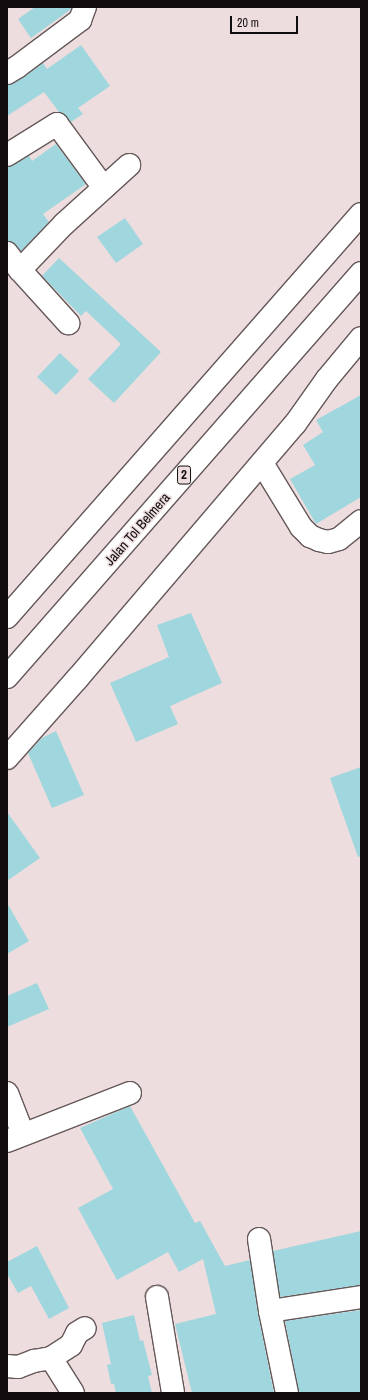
<!DOCTYPE html>
<html>
<head>
<meta charset="utf-8">
<style>
  body { margin:0 }
  #map { position:relative; width:368px; height:1400px; overflow:hidden; background:#edddde; font-family:"Archivo Narrow",sans-serif }
  div>[style] { position:absolute }
  .building>* { inset:0; background:#a0d7de }
  .roads { filter:drop-shadow(1px 0 #655859) drop-shadow(-1px 0 #655859) drop-shadow(0 1px #655859) drop-shadow(0 -1px #655859) }
  .street>* { height:22px; margin:-11px; padding:0 11px; transform-origin:11px; border-radius:11px; background:#fff }
  .highway>* { height:22px; margin:-11px; padding:0 11px; transform-origin:11px; border-radius:11px; background:#fff }
  span { translate:-50% -50%; white-space:nowrap; text-align:center; line-height:1.15; -webkit-text-stroke:3px #edddde; paint-order:stroke }
  .shield-label span { padding:1px 3px; background:#edddde; border:1px solid; border-radius:3px; -webkit-text-stroke-width:0 }
  .shield-label { font-size:13px; color:#110c0d; font-weight:700 }
  .street-label { font-size:14px; color:#110c0d }
  .frame { position:absolute; inset:0; border:8px solid #110c0d; pointer-events:none }
  .scale { position:absolute; left:230px; top:16px; width:68px; height:18px; box-sizing:border-box; border:2px solid #110c0d; border-top:0; padding-left:5px; font-size:12px; line-height:14px; white-space:nowrap; color:#110c0d; -webkit-text-stroke:3px #edddde; paint-order:stroke }
</style>
</head>
<body>
<div id="map">
  <div class="building">
    <i style="clip-path:polygon(35px 7px,72px 7px,70px 10px,31px 38px,18px 19px)"></i>
    <i style="clip-path:polygon(81px 45px,110px 86px,78px 108px,83px 114px,71px 122px,63px 113px,59px 112px,44px 92px,7px 116px,7px 85px,23px 78px,43px 63px,47px 69px)"></i>
    <i style="clip-path:polygon(56px 144px,86px 184px,43px 214px,49px 222px,21px 251px,12px 242px,7px 241px,7px 167px,29px 156px,32px 161px)"></i>
    <i style="clip-path:polygon(125px 218px,143px 244px,116px 263px,97px 237px)"></i>
    <i style="clip-path:polygon(59px 258px,161px 352px,114px 403px,88px 379px,121px 344px,86px 311px,81px 316px,42px 276px)"></i>
    <i style="clip-path:polygon(60px 353px,79px 371px,56px 395px,37px 377px)"></i>
    <i style="clip-path:polygon(361px 395px,361px 497px,316px 524px,290px 479px,315px 465px,303px 445px,323px 432px,316px 420px)"></i>
    <i style="clip-path:polygon(191px 613px,222px 683px,170px 706px,178px 724px,136px 742px,110px 683px,169px 657px,157px 625px)"></i>
    <i style="clip-path:polygon(56px 731px,84px 795px,52px 808px,28px 753px,42px 738px)"></i>
    <i style="clip-path:polygon(361px 767px,361px 856px,358px 857px,330px 778px)"></i>
    <i style="clip-path:polygon(7px 812px,40px 858px,7px 881px)"></i>
    <i style="clip-path:polygon(7px 903px,29px 941px,7px 954px)"></i>
    <i style="clip-path:polygon(37px 983px,49px 1009px,7px 1027px,7px 996px)"></i>
    <i style="clip-path:polygon(130px 1106px,195px 1223px,200px 1221px,225px 1266px,250px 1260px,258px 1314px,274px 1393px,192px 1393px,175px 1324px,216px 1314px,203px 1259px,179px 1272px,168px 1252px,117px 1280px,78px 1208px,113px 1189px,80px 1128px)"></i>
    <i style="clip-path:polygon(361px 1231px,361px 1285px,280px 1297px,273px 1251px)"></i>
    <i style="clip-path:polygon(37px 1246px,69px 1308px,49px 1319px,31px 1286px,18px 1293px,7px 1274px,7px 1262px)"></i>
    <i style="clip-path:polygon(361px 1310px,361px 1393px,299px 1393px,285px 1321px)"></i>
    <i style="clip-path:polygon(134px 1315px,140px 1341px,143px 1340px,152px 1375px,148px 1376px,152px 1393px,116px 1393px,114px 1384px,111px 1384px,107px 1365px,111px 1364px,102px 1323px)"></i>
  </div>
  <div class="roads">
    <div class="street">
      <i style="left:7px;top:73px;width:12px;rotate:-31deg"></i>
      <i style="left:17px;top:67px;width:79px;rotate:-36.7deg"></i>
      <i style="left:80px;top:20px;width:14px;rotate:-69deg"></i>
      <i style="left:7px;top:155px;width:59px;rotate:-31.8deg"></i>
      <i style="left:57px;top:124px;width:79px;rotate:53.7deg"></i>
      <i style="left:7px;top:253px;width:21px;rotate:53deg"></i>
      <i style="left:20px;top:270px;width:72px;rotate:47.8deg"></i>
      <i style="left:20px;top:270px;width:64px;rotate:-46.3deg"></i>
      <i style="left:64px;top:224px;width:88px;rotate:-42.2deg"></i>
      <i style="left:262px;top:463px;width:75px;rotate:58.6deg"></i>
      <i style="left:301px;top:527px;width:13px;rotate:45deg"></i>
      <i style="left:310px;top:536px;width:10px;rotate:24deg"></i>
      <i style="left:319px;top:540px;width:9px;rotate:13deg"></i>
      <i style="left:328px;top:542px;width:11px;rotate:-15deg"></i>
      <i style="left:339px;top:539px;width:28px;rotate:-39deg"></i>
      <i style="left:7px;top:758px;width:106px;rotate:-48.5deg"></i>
      <i style="left:77px;top:679px;width:335px;rotate:-49.5deg"></i>
      <i style="left:295px;top:424px;width:55px;rotate:-54.6deg"></i>
      <i style="left:327px;top:379px;width:53px;rotate:-50.3deg"></i>
      <i style="left:7px;top:1093px;width:44px;rotate:68.7deg"></i>
      <i style="left:7px;top:1141px;width:132px;rotate:-21.3deg"></i>
      <i style="left:259px;top:1239px;width:73px;rotate:81.3deg"></i>
      <i style="left:270px;top:1311px;width:84px;rotate:78.3deg"></i>
      <i style="left:157px;top:1297px;width:97px;rotate:80.5deg"></i>
      <i style="left:270px;top:1311px;width:92px;rotate:-8.7deg"></i>
      <i style="left:51px;top:1358px;width:24px;rotate:-33deg"></i>
      <i style="left:71px;top:1345px;width:13px;rotate:-63deg"></i>
      <i style="left:77px;top:1333px;width:9px;rotate:-32deg"></i>
      <i style="left:7px;top:1366px;width:11px;rotate:5deg"></i>
      <i style="left:18px;top:1367px;width:17px;rotate:-21deg"></i>
      <i style="left:34px;top:1361px;width:17px;rotate:-10deg"></i>
      <i style="left:51px;top:1358px;width:41px;rotate:57.8deg"></i>
    </div>
    <div class="highway">
      <i style="left:7px;top:617px;width:536px;rotate:-48.7deg"></i>
      <i style="left:7px;top:677px;width:537px;rotate:-48.77deg"></i>
    </div>
  </div>
  <div class="shield-label">
    <span style="left:184px;top:475px">2</span>
  </div>
  <div class="street-label">
    <span style="left:137px;top:529px;rotate:-49deg">Jalan Tol Belmera</span>
  </div>
  <div class="frame"></div>
  <div class="scale">20 m</div>
</div>
</body>
</html>
